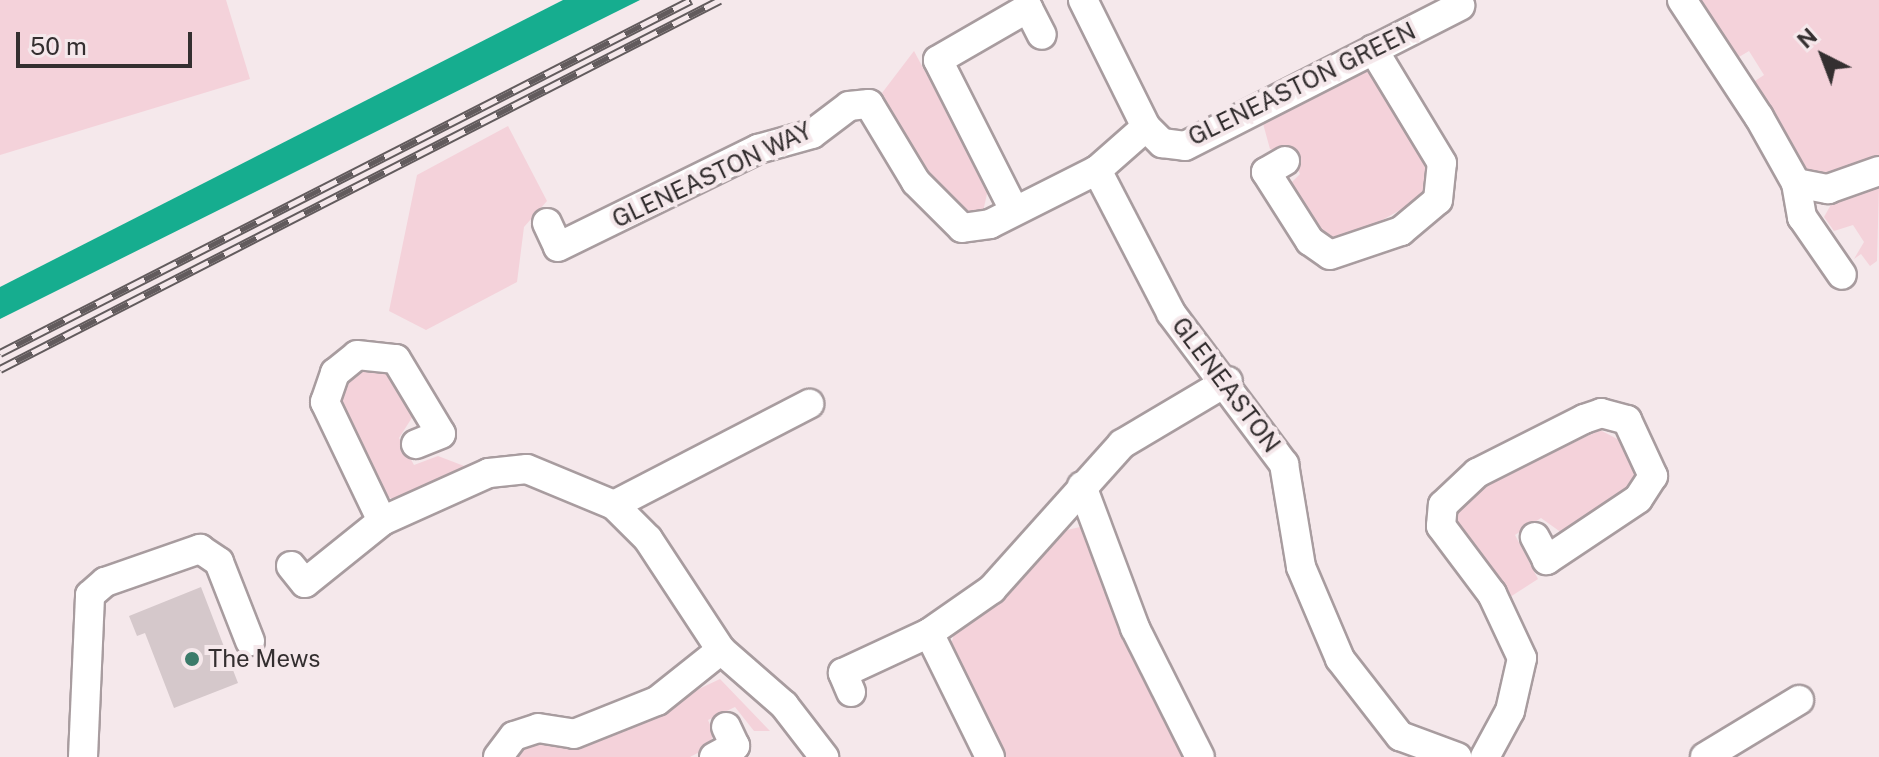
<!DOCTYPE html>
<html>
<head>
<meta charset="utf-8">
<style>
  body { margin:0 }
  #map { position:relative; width:1879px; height:757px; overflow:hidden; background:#f5e8eb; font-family:"Public Sans",sans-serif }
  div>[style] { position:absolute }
  .green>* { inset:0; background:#f4d2da }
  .water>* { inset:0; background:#16ad8f }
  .building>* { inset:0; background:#d5c8cb }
  .roads { filter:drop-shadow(2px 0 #a89c9f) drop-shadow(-2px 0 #a89c9f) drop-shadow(0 2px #a89c9f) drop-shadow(0 -2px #a89c9f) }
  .street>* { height:28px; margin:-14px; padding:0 14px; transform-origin:14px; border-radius:14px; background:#fff }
  .rail>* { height:9px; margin-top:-4.5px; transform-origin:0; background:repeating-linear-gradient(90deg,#f5e8eb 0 18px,#625b5d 0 36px); box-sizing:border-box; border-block:2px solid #625b5d }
  .dots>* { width:22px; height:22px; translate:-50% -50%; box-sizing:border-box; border:4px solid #f5e8eb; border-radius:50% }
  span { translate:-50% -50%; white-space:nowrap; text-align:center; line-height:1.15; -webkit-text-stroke:8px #f5e8eb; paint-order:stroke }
  .street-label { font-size:24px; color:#342f30 }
  .poi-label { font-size:24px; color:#342f30 }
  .left { translate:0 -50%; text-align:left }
  .north { position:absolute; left:1783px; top:16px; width:80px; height:80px; -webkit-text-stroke:6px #f5e8eb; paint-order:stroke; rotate:318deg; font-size:22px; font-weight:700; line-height:32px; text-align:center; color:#342f30 }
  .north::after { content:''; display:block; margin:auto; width:28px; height:36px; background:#342f30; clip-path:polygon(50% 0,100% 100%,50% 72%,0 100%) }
  .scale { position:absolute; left:16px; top:32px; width:176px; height:36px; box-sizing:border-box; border:4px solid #342f30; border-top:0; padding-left:10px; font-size:24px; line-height:28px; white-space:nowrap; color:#342f30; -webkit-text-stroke:6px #f5e8eb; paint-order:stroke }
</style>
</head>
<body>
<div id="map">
  <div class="green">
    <i style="clip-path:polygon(0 0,226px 0,250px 79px,0 155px)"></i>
    <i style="clip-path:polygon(1694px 0,1879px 0,1879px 158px,1826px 177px,1809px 174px,1749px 85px,1764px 75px,1749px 51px,1734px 60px)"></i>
    <i style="clip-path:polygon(914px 51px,988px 189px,983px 212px,961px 222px,943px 205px,882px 93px)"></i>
    <i style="clip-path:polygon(1367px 67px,1431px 168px,1427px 195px,1350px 238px,1319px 236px,1288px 186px,1300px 174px,1290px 152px,1270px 149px,1262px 120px)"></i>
    <i style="clip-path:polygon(508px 126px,547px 201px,524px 227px,517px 282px,426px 330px,389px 311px,417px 175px)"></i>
    <i style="clip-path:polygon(1879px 185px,1877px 261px,1870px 266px,1861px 254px,1854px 259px,1864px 242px,1853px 225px,1834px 231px,1824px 217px,1833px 201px)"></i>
    <i style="clip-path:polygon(384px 367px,415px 413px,399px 438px,414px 465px,438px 456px,472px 469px,393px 499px,381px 494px,337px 395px,357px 370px)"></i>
    <i style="clip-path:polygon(1600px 430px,1623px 442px,1639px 471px,1636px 487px,1573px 531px,1562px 533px,1541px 518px,1515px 535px,1538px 579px,1510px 597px,1451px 519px,1463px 496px)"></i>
    <i style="clip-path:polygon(1080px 527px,1094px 531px,1145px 679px,1188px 757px,1001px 757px,950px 648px,955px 631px,1067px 530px)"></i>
    <i style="clip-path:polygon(720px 679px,770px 731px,754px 731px,735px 707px,708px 720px,714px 734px,707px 748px,690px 757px,511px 757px,534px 739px,595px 738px)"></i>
  </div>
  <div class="water">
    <i style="clip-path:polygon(563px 0,640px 0,0 319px,0 287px)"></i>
  </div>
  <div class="building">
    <i style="clip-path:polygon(201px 587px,238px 683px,174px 708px,145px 633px,137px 636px,129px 616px)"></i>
  </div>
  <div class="roads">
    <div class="street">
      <i style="left:1083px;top:0;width:142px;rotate:63.6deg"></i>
      <i style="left:1146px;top:127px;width:23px;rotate:45deg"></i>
      <i style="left:1162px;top:143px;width:23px;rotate:7deg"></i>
      <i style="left:1185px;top:146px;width:309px;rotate:-27deg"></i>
      <i style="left:1682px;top:0;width:140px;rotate:56.7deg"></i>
      <i style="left:1759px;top:117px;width:76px;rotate:60.7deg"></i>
      <i style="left:1796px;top:183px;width:35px;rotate:80deg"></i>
      <i style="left:1802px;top:217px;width:70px;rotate:55.4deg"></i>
      <i style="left:1146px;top:127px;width:65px;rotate:138.7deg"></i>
      <i style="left:1097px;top:170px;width:161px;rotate:62.6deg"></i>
      <i style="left:1171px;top:313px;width:189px;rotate:53.2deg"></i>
      <i style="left:1284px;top:464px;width:104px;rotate:80.6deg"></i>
      <i style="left:1301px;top:567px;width:100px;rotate:67deg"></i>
      <i style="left:1340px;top:659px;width:98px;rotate:52.1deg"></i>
      <i style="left:1400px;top:736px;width:61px;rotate:20.2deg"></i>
      <i style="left:1285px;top:161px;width:22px;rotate:150deg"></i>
      <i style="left:1266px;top:172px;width:82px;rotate:57.5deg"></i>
      <i style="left:1310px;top:241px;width:24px;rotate:35deg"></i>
      <i style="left:1330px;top:255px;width:75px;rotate:-18.7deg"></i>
      <i style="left:1401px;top:231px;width:48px;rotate:-40deg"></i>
      <i style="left:1438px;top:200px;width:37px;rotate:-84deg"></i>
      <i style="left:1442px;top:163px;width:133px;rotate:-121.2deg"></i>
      <i style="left:1796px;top:183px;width:33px;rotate:11deg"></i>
      <i style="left:1828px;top:189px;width:54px;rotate:-19.4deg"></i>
      <i style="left:1014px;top:210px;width:168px;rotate:-116.9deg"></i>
      <i style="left:938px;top:60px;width:104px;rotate:-30deg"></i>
      <i style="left:1028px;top:8px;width:30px;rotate:63deg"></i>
      <i style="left:547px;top:223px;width:26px;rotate:65deg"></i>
      <i style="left:558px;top:247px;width:223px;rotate:-26.1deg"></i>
      <i style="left:758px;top:149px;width:56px;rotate:-15.5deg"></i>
      <i style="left:812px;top:134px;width:46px;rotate:-37.1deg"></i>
      <i style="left:849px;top:106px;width:20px;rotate:-6deg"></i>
      <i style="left:869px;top:104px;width:91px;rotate:58.9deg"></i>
      <i style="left:916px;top:182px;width:65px;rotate:45deg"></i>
      <i style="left:962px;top:228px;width:28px;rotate:-8deg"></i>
      <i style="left:990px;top:224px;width:120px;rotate:-26.8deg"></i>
      <i style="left:1082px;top:486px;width:152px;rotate:69.5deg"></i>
      <i style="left:1135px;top:628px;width:144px;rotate:63.3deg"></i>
      <i style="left:614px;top:505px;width:220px;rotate:-27.4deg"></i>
      <i style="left:382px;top:521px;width:132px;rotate:-115.6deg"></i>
      <i style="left:325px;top:402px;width:31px;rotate:-71deg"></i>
      <i style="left:335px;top:373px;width:28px;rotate:-39deg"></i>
      <i style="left:357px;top:355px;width:39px;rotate:6deg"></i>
      <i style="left:396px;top:359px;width:87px;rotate:59deg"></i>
      <i style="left:441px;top:434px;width:27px;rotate:158deg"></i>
      <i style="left:291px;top:566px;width:22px;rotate:51deg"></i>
      <i style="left:305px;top:583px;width:99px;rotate:-38.8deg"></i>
      <i style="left:382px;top:521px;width:117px;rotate:-24.2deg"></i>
      <i style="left:489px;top:473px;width:38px;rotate:-6deg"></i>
      <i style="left:527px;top:469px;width:94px;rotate:22.5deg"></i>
      <i style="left:614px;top:505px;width:48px;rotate:45deg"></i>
      <i style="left:648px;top:539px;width:133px;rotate:56.7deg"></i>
      <i style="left:721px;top:650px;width:84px;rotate:41.1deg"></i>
      <i style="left:784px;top:705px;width:66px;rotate:52.4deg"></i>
      <i style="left:929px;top:633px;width:138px;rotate:63.8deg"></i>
      <i style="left:851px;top:692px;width:21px;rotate:-113deg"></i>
      <i style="left:843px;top:673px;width:95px;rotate:-24.9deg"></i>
      <i style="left:929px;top:633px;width:77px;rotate:-34.9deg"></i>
      <i style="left:992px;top:589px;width:195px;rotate:-48.1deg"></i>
      <i style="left:1122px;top:444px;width:123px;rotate:-30.7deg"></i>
      <i style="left:83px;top:757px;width:162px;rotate:-87.5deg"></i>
      <i style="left:90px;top:595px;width:20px;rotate:-41deg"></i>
      <i style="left:105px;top:582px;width:101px;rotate:-19.2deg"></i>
      <i style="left:200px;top:549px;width:23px;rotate:34deg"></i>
      <i style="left:219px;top:562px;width:85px;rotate:68.6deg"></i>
      <i style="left:498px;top:757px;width:26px;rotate:-53deg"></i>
      <i style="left:514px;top:736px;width:25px;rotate:-18deg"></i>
      <i style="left:538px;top:728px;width:36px;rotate:9deg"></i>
      <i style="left:574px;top:734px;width:89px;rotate:-21.7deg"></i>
      <i style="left:657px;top:701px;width:82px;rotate:-38.6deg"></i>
      <i style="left:714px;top:757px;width:24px;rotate:-28deg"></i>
      <i style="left:735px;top:746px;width:21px;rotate:-115deg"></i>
      <i style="left:1485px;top:757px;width:52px;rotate:-61.5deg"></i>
      <i style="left:1510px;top:711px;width:54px;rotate:-77.2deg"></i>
      <i style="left:1522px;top:658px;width:71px;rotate:-115.1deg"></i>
      <i style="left:1492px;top:594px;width:85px;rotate:-126.9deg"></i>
      <i style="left:1441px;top:526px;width:21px;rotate:-85deg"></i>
      <i style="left:1443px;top:505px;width:47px;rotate:-43.3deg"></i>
      <i style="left:1477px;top:473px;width:120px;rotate:-26.8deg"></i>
      <i style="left:1584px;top:419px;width:18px;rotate:-19deg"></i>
      <i style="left:1601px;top:413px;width:27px;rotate:15deg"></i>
      <i style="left:1627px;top:420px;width:62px;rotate:65.1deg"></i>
      <i style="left:1653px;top:476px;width:27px;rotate:123deg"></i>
      <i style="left:1638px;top:499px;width:110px;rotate:146.2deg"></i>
      <i style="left:1547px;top:560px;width:26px;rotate:-118deg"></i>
      <i style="left:1705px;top:757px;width:110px;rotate:-31.2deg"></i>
    </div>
  </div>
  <div class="rail">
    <i style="left:0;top:353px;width:776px;rotate:-27.06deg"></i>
    <i style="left:0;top:369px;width:809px;rotate:-27.14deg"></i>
  </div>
  <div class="dots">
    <i style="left:192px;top:659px;background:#3b7b6a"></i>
  </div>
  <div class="street-label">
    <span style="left:1302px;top:84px;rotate:-26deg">GLENEASTON GREEN</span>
    <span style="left:712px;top:175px;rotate:-25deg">GLENEASTON WAY</span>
    <span style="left:1226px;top:385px;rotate:53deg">GLENEASTON</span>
  </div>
  <div class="poi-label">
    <span class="left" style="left:208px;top:659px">The Mews</span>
  </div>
  <div class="north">N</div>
  <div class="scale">50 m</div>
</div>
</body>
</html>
